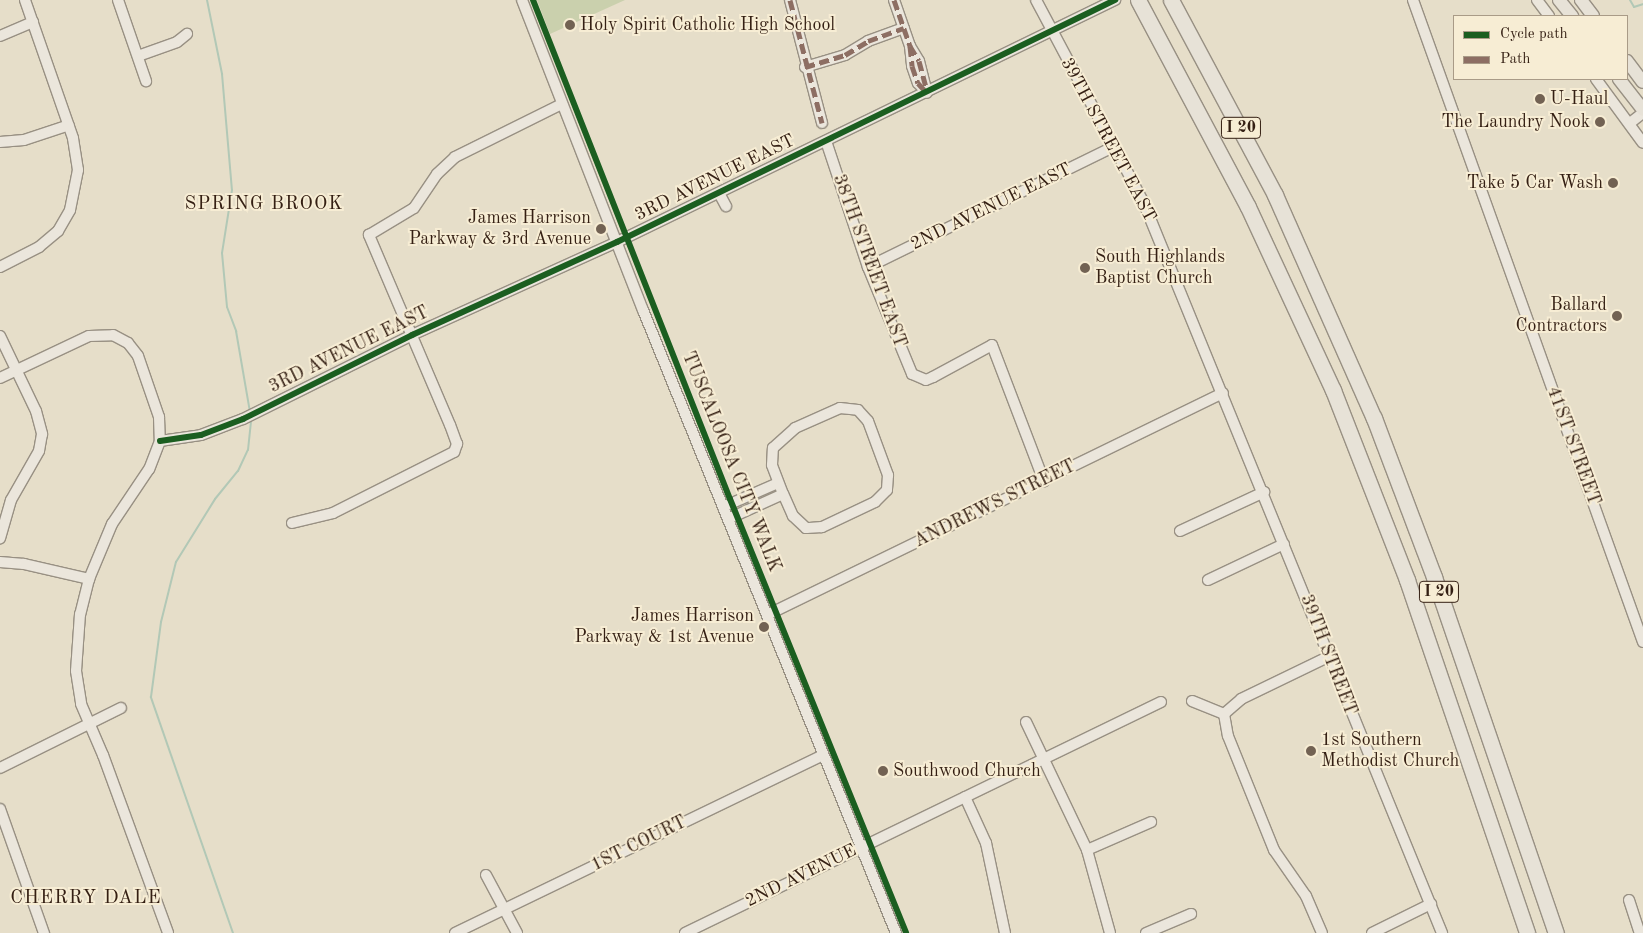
<!DOCTYPE html>
<html>
<head>
<meta charset="utf-8">
<style>
  body { margin:0 }
  #map { position:relative; width:1643px; height:933px; overflow:hidden; background:#e6dec9; font-family:"Old Standard TT",serif }
  div>[style] { position:absolute }
  .green>* { inset:0; background:#cad0ad }
  .stream>* { height:2px; margin:-1px; padding:0 1px; transform-origin:1px; border-radius:1px; background:#b2c8b6 }
  .roads { filter:drop-shadow(1px 0 #989083) drop-shadow(-1px 0 #989083) drop-shadow(0 1px #989083) drop-shadow(0 -1px #989083) }
  .minor>* { height:10px; margin:-5px; padding:0 5px; transform-origin:5px; border-radius:5px; background:#ebe6dc }
  .major>* { height:12px; margin:-6px; padding:0 6px; transform-origin:6px; border-radius:6px; background:#e7e2d7 }
  .highway>* { height:15px; margin:-7.5px; padding:0 7.5px; transform-origin:7.5px; border-radius:7.5px; background:#e7e2d7 }
  .quiet>* { height:5px; margin-top:-2.5px; transform-origin:0; background:repeating-linear-gradient(90deg,#8d6e63 0 10px,transparent 0 15px) }
  .cycleway>* { height:6px; margin:-3px; padding:0 3px; transform-origin:3px; border-radius:3px; background:#1b5e20 }
  .dots>* { width:14px; height:14px; translate:-50% -50%; box-sizing:border-box; border:2px solid #f7edd4; border-radius:50% }
  span { translate:-50% -50%; white-space:nowrap; text-align:center; line-height:1.15; -webkit-text-stroke:4px #f7edd4; paint-order:stroke }
  .shield-label span { padding:1px 4px; background:#f7edd4; border:1px solid; border-radius:4px; -webkit-text-stroke-width:0 }
  .shield-label { font-size:16px; color:#341f13; font-weight:700 }
  .poi-label { font-size:18px; color:#341f13 }
  .left { translate:0 -50%; text-align:left }
  .right { translate:-100% -50%; text-align:right }
  .street-label { font-size:18px; color:#341f13 }
  .neighbourhood-label { font-size:19px; color:#341f13; letter-spacing:1px }
  .legend { position:absolute; left:1453px; top:15px; width:175px; height:65px; box-sizing:border-box; background:#f7edd4; border:1px solid #a99b87; margin:0; padding:6px 9px; list-style:none; font-size:15px; color:#341f13 }
  .legend li { display:flex; align-items:center; gap:10px; height:25px }
  .legend b { width:25px; border:1px solid #a99b87 }
</style>
</head>
<body>
<div id="map">
  <div class="green">
    <i style="clip-path:polygon(537px 0,625px 0,550px 34px)"></i>
  </div>
  <div class="stream">
    <i style="left:207px;top:0;width:76px;rotate:78.5deg"></i>
    <i style="left:222px;top:74px;width:116px;rotate:85.1deg"></i>
    <i style="left:232px;top:190px;width:64px;rotate:99deg"></i>
    <i style="left:222px;top:253px;width:54px;rotate:84.7deg"></i>
    <i style="left:227px;top:307px;width:26px;rotate:69deg"></i>
    <i style="left:236px;top:331px;width:82px;rotate:80.2deg"></i>
    <i style="left:1630px;top:0;width:8px;rotate:60deg"></i>
    <i style="left:1634px;top:7px;width:9px;rotate:-18deg"></i>
    <i style="left:233px;top:933px;width:250px;rotate:-109.2deg"></i>
    <i style="left:151px;top:697px;width:76px;rotate:-82.4deg"></i>
    <i style="left:161px;top:622px;width:62px;rotate:-76deg"></i>
    <i style="left:176px;top:562px;width:74px;rotate:-58.2deg"></i>
    <i style="left:215px;top:499px;width:36px;rotate:-51deg"></i>
    <i style="left:238px;top:471px;width:23px;rotate:-65deg"></i>
    <i style="left:248px;top:450px;width:31px;rotate:-84deg"></i>
  </div>
  <div class="roads">
    <div class="minor">
      <i style="left:118px;top:0;width:86px;rotate:70.9deg"></i>
      <i style="left:522px;top:0;width:333px;rotate:68.7deg"></i>
      <i style="left:643px;top:310px;width:672px;rotate:67.9deg"></i>
      <i style="left:790px;top:0;width:127px;rotate:75.4deg"></i>
      <i style="left:894px;top:0;width:49px;rotate:70.8deg"></i>
      <i style="left:910px;top:46px;width:20px;rotate:84deg"></i>
      <i style="left:912px;top:66px;width:18px;rotate:71deg"></i>
      <i style="left:918px;top:83px;width:13px;rotate:48deg"></i>
      <i style="left:1036px;top:0;width:228px;rotate:62deg"></i>
      <i style="left:1143px;top:201px;width:791px;rotate:67.78deg"></i>
      <i style="left:1413px;top:0;width:682px;rotate:70.29deg"></i>
      <i style="left:1537px;top:0;width:20px;rotate:53deg"></i>
      <i style="left:0;top:36px;width:36px;rotate:-23deg"></i>
      <i style="left:910px;top:46px;width:17px;rotate:59deg"></i>
      <i style="left:919px;top:61px;width:32px;rotate:76deg"></i>
      <i style="left:138px;top:56px;width:41px;rotate:-19.7deg"></i>
      <i style="left:177px;top:42px;width:13px;rotate:-39deg"></i>
      <i style="left:805px;top:67px;width:42px;rotate:-16.7deg"></i>
      <i style="left:845px;top:55px;width:27px;rotate:-31deg"></i>
      <i style="left:868px;top:41px;width:38px;rotate:-20deg"></i>
      <i style="left:1596px;top:79px;width:79px;rotate:53.7deg"></i>
      <i style="left:1630px;top:123px;width:16px;rotate:-38deg"></i>
      <i style="left:826px;top:141px;width:133px;rotate:71.6deg"></i>
      <i style="left:868px;top:267px;width:116px;rotate:67.6deg"></i>
      <i style="left:912px;top:374px;width:15px;rotate:23deg"></i>
      <i style="left:926px;top:380px;width:8px;rotate:-23deg"></i>
      <i style="left:933px;top:377px;width:67px;rotate:-28.5deg"></i>
      <i style="left:992px;top:345px;width:146px;rotate:69.1deg"></i>
      <i style="left:0;top:142px;width:24px;rotate:-5deg"></i>
      <i style="left:24px;top:140px;width:47px;rotate:-18.4deg"></i>
      <i style="left:719px;top:193px;width:15px;rotate:62deg"></i>
      <i style="left:0;top:267px;width:44px;rotate:-27.1deg"></i>
      <i style="left:39px;top:247px;width:25px;rotate:-40deg"></i>
      <i style="left:58px;top:231px;width:24px;rotate:-60deg"></i>
      <i style="left:70px;top:210px;width:41px;rotate:-78.7deg"></i>
      <i style="left:78px;top:170px;width:32px;rotate:-99deg"></i>
      <i style="left:73px;top:138px;width:146px;rotate:-109.2deg"></i>
      <i style="left:868px;top:267px;width:273px;rotate:-26.1deg"></i>
      <i style="left:0;top:336px;width:83px;rotate:64.4deg"></i>
      <i style="left:36px;top:411px;width:24px;rotate:75deg"></i>
      <i style="left:42px;top:434px;width:17px;rotate:100deg"></i>
      <i style="left:39px;top:451px;width:56px;rotate:119.7deg"></i>
      <i style="left:11px;top:500px;width:40px;rotate:106deg"></i>
      <i style="left:0;top:378px;width:98px;rotate:-25.3deg"></i>
      <i style="left:89px;top:336px;width:24px;rotate:-2deg"></i>
      <i style="left:113px;top:335px;width:17px;rotate:28deg"></i>
      <i style="left:128px;top:343px;width:16px;rotate:52deg"></i>
      <i style="left:138px;top:356px;width:65px;rotate:71deg"></i>
      <i style="left:159px;top:417px;width:24px;rotate:88deg"></i>
      <i style="left:160px;top:441px;width:30px;rotate:111deg"></i>
      <i style="left:149px;top:469px;width:66px;rotate:123.9deg"></i>
      <i style="left:112px;top:524px;width:60px;rotate:112.7deg"></i>
      <i style="left:89px;top:579px;width:36px;rotate:104deg"></i>
      <i style="left:80px;top:614px;width:57px;rotate:94deg"></i>
      <i style="left:76px;top:671px;width:33px;rotate:81deg"></i>
      <i style="left:81px;top:704px;width:56px;rotate:66.7deg"></i>
      <i style="left:103px;top:755px;width:189px;rotate:69.9deg"></i>
      <i style="left:840px;top:408px;width:18px;rotate:6deg"></i>
      <i style="left:858px;top:410px;width:15px;rotate:48deg"></i>
      <i style="left:868px;top:421px;width:58px;rotate:69.7deg"></i>
      <i style="left:888px;top:475px;width:15px;rotate:94deg"></i>
      <i style="left:887px;top:490px;width:17px;rotate:135deg"></i>
      <i style="left:875px;top:502px;width:59px;rotate:154.7deg"></i>
      <i style="left:822px;top:527px;width:16px;rotate:176deg"></i>
      <i style="left:806px;top:528px;width:18px;rotate:-137deg"></i>
      <i style="left:793px;top:516px;width:24px;rotate:-114deg"></i>
      <i style="left:783px;top:494px;width:31px;rotate:-111deg"></i>
      <i style="left:772px;top:465px;width:17px;rotate:-87deg"></i>
      <i style="left:773px;top:448px;width:30px;rotate:-42deg"></i>
      <i style="left:795px;top:428px;width:49px;rotate:-24deg"></i>
      <i style="left:160px;top:441px;width:41px;rotate:-8.3deg"></i>
      <i style="left:201px;top:435px;width:45px;rotate:-20.9deg"></i>
      <i style="left:243px;top:419px;width:189px;rotate:-26.4deg"></i>
      <i style="left:412px;top:335px;width:225px;rotate:-24.4deg"></i>
      <i style="left:617px;top:242px;width:554px;rotate:-25.92deg"></i>
      <i style="left:723px;top:507px;width:60px;rotate:-23.6deg"></i>
      <i style="left:728px;top:519px;width:60px;rotate:-24.4deg"></i>
      <i style="left:292px;top:523px;width:42px;rotate:-13.7deg"></i>
      <i style="left:333px;top:513px;width:136px;rotate:-26.8deg"></i>
      <i style="left:454px;top:452px;width:9px;rotate:-69deg"></i>
      <i style="left:457px;top:444px;width:20px;rotate:-110deg"></i>
      <i style="left:450px;top:425px;width:207px;rotate:-113.1deg"></i>
      <i style="left:369px;top:235px;width:52px;rotate:-31deg"></i>
      <i style="left:414px;top:208px;width:41px;rotate:-55.9deg"></i>
      <i style="left:437px;top:174px;width:25px;rotate:-43deg"></i>
      <i style="left:455px;top:157px;width:119px;rotate:-26.4deg"></i>
      <i style="left:1180px;top:531px;width:93px;rotate:-24.9deg"></i>
      <i style="left:0;top:562px;width:24px;rotate:5deg"></i>
      <i style="left:24px;top:564px;width:67px;rotate:13deg"></i>
      <i style="left:1208px;top:580px;width:84px;rotate:-25.3deg"></i>
      <i style="left:767px;top:615px;width:507px;rotate:-25.96deg"></i>
      <i style="left:1192px;top:701px;width:35px;rotate:22deg"></i>
      <i style="left:1224px;top:714px;width:22px;rotate:80deg"></i>
      <i style="left:1228px;top:736px;width:123px;rotate:68deg"></i>
      <i style="left:1274px;top:850px;width:56px;rotate:55.2deg"></i>
      <i style="left:1306px;top:896px;width:40px;rotate:66.6deg"></i>
      <i style="left:1224px;top:714px;width:23px;rotate:-41deg"></i>
      <i style="left:1241px;top:699px;width:97px;rotate:-25.8deg"></i>
      <i style="left:1026px;top:722px;width:142px;rotate:64.5deg"></i>
      <i style="left:1087px;top:850px;width:86px;rotate:74.5deg"></i>
      <i style="left:0;top:768px;width:135px;rotate:-26.4deg"></i>
      <i style="left:965px;top:797px;width:51px;rotate:65.5deg"></i>
      <i style="left:986px;top:843px;width:92px;rotate:78.1deg"></i>
      <i style="left:0;top:809px;width:132px;rotate:70.5deg"></i>
      <i style="left:1087px;top:850px;width:70px;rotate:-23.6deg"></i>
      <i style="left:486px;top:875px;width:66px;rotate:61.9deg"></i>
      <i style="left:1629px;top:900px;width:35px;rotate:72deg"></i>
      <i style="left:455px;top:933px;width:409px;rotate:-25.8deg"></i>
      <i style="left:685px;top:933px;width:529px;rotate:-25.89deg"></i>
      <i style="left:1146px;top:933px;width:49px;rotate:-22.9deg"></i>
      <i style="left:1372px;top:933px;width:66px;rotate:-26.2deg"></i>
    </div>
    <div class="major">
      <i style="left:1559px;top:0;width:21px;rotate:51deg"></i>
      <i style="left:1581px;top:0;width:20px;rotate:53deg"></i>
      <i style="left:1627px;top:61px;width:26px;rotate:53deg"></i>
      <i style="left:1619px;top:79px;width:39px;rotate:52deg"></i>
    </div>
    <div class="highway">
      <i style="left:1138px;top:0;width:234px;rotate:62deg"></i>
      <i style="left:1248px;top:207px;width:202px;rotate:65.1deg"></i>
      <i style="left:1333px;top:390px;width:204px;rotate:68.7deg"></i>
      <i style="left:1407px;top:580px;width:373px;rotate:71.2deg"></i>
      <i style="left:1171px;top:0;width:221px;rotate:61.9deg"></i>
      <i style="left:1275px;top:195px;width:244px;rotate:66.1deg"></i>
      <i style="left:1374px;top:418px;width:170px;rotate:69.3deg"></i>
      <i style="left:1434px;top:577px;width:376px;rotate:71.1deg"></i>
    </div>
  </div>
  <div class="quiet">
    <i style="left:790px;top:0;width:127px;rotate:75.4deg"></i>
    <i style="left:894px;top:0;width:49px;rotate:70.8deg"></i>
    <i style="left:910px;top:46px;width:20px;rotate:84deg"></i>
    <i style="left:912px;top:66px;width:18px;rotate:71deg"></i>
    <i style="left:918px;top:83px;width:13px;rotate:48deg"></i>
    <i style="left:910px;top:46px;width:17px;rotate:59deg"></i>
    <i style="left:919px;top:61px;width:31px;rotate:75deg"></i>
    <i style="left:805px;top:67px;width:42px;rotate:-16.7deg"></i>
    <i style="left:845px;top:55px;width:27px;rotate:-31deg"></i>
    <i style="left:868px;top:41px;width:38px;rotate:-20deg"></i>
  </div>
  <div class="cycleway">
    <i style="left:533px;top:0;width:536px;rotate:68.46deg"></i>
    <i style="left:730px;top:499px;width:468px;rotate:67.9deg"></i>
    <i style="left:160px;top:441px;width:41px;rotate:-8.3deg"></i>
    <i style="left:201px;top:435px;width:45px;rotate:-20.9deg"></i>
    <i style="left:243px;top:419px;width:189px;rotate:-26.4deg"></i>
    <i style="left:412px;top:335px;width:225px;rotate:-24.4deg"></i>
    <i style="left:617px;top:242px;width:554px;rotate:-25.92deg"></i>
  </div>
  <div class="dots">
    <i style="left:570px;top:25px;background:#726253"></i>
    <i style="left:1540px;top:99px;background:#726253"></i>
    <i style="left:1600px;top:122px;background:#726253"></i>
    <i style="left:1613px;top:183px;background:#726253"></i>
    <i style="left:601px;top:229px;background:#726253"></i>
    <i style="left:1085px;top:268px;background:#726253"></i>
    <i style="left:1617px;top:316px;background:#726253"></i>
    <i style="left:764px;top:627px;background:#726253"></i>
    <i style="left:1311px;top:751px;background:#726253"></i>
    <i style="left:883px;top:771px;background:#726253"></i>
  </div>
  <div class="shield-label">
    <span style="left:1241px;top:128px">I 20</span>
    <span style="left:1439px;top:592px">I 20</span>
  </div>
  <div class="poi-label">
    <span class="left" style="left:580px;top:25px">Holy Spirit Catholic High School</span>
    <span class="left" style="left:1550px;top:99px">U-Haul</span>
    <span class="right" style="left:1590px;top:122px">The Laundry Nook</span>
    <span class="right" style="left:1603px;top:183px">Take 5 Car Wash</span>
    <span class="right" style="left:591px;top:229px">James Harrison<br>Parkway &amp; 3rd Avenue</span>
    <span class="left" style="left:1095px;top:268px">South Highlands<br>Baptist Church</span>
    <span class="right" style="left:1607px;top:316px">Ballard<br>Contractors</span>
    <span class="right" style="left:754px;top:627px">James Harrison<br>Parkway &amp; 1st Avenue</span>
    <span class="left" style="left:1321px;top:751px">1st Southern<br>Methodist Church</span>
    <span class="left" style="left:893px;top:771px">Southwood Church</span>
  </div>
  <div class="street-label">
    <span style="left:1108px;top:140px;rotate:62deg">39TH STREET EAST</span>
    <span style="left:715px;top:178px;rotate:-26deg">3RD AVENUE EAST</span>
    <span style="left:991px;top:207px;rotate:-26deg">2ND AVENUE EAST</span>
    <span style="left:869px;top:261px;rotate:70deg">38TH STREET EAST</span>
    <span style="left:349px;top:350px;rotate:-26deg">3RD AVENUE EAST</span>
    <span style="left:1573px;top:446px;rotate:70deg">41ST STREET</span>
    <span style="left:731px;top:462px;rotate:68deg">TUSCALOOSA CITY WALK</span>
    <span style="left:995px;top:504px;rotate:-26deg">ANDREWS STREET</span>
    <span style="left:1328px;top:655px;rotate:69deg">39TH STREET</span>
    <span style="left:639px;top:844px;rotate:-26deg">1ST COURT</span>
    <span style="left:801px;top:876px;rotate:-26deg">2ND AVENUE</span>
  </div>
  <div class="neighbourhood-label">
    <span style="left:264px;top:205px">SPRING BROOK</span>
    <span style="left:86px;top:899px">CHERRY DALE</span>
  </div>
  <ul class="legend">
  <li><b style="height:6px;background:#1b5e20"></b>Cycle path</li>
  <li><b style="height:6px;background:#8d6e63"></b>Path</li>
  </ul>
</div>
</body>
</html>
